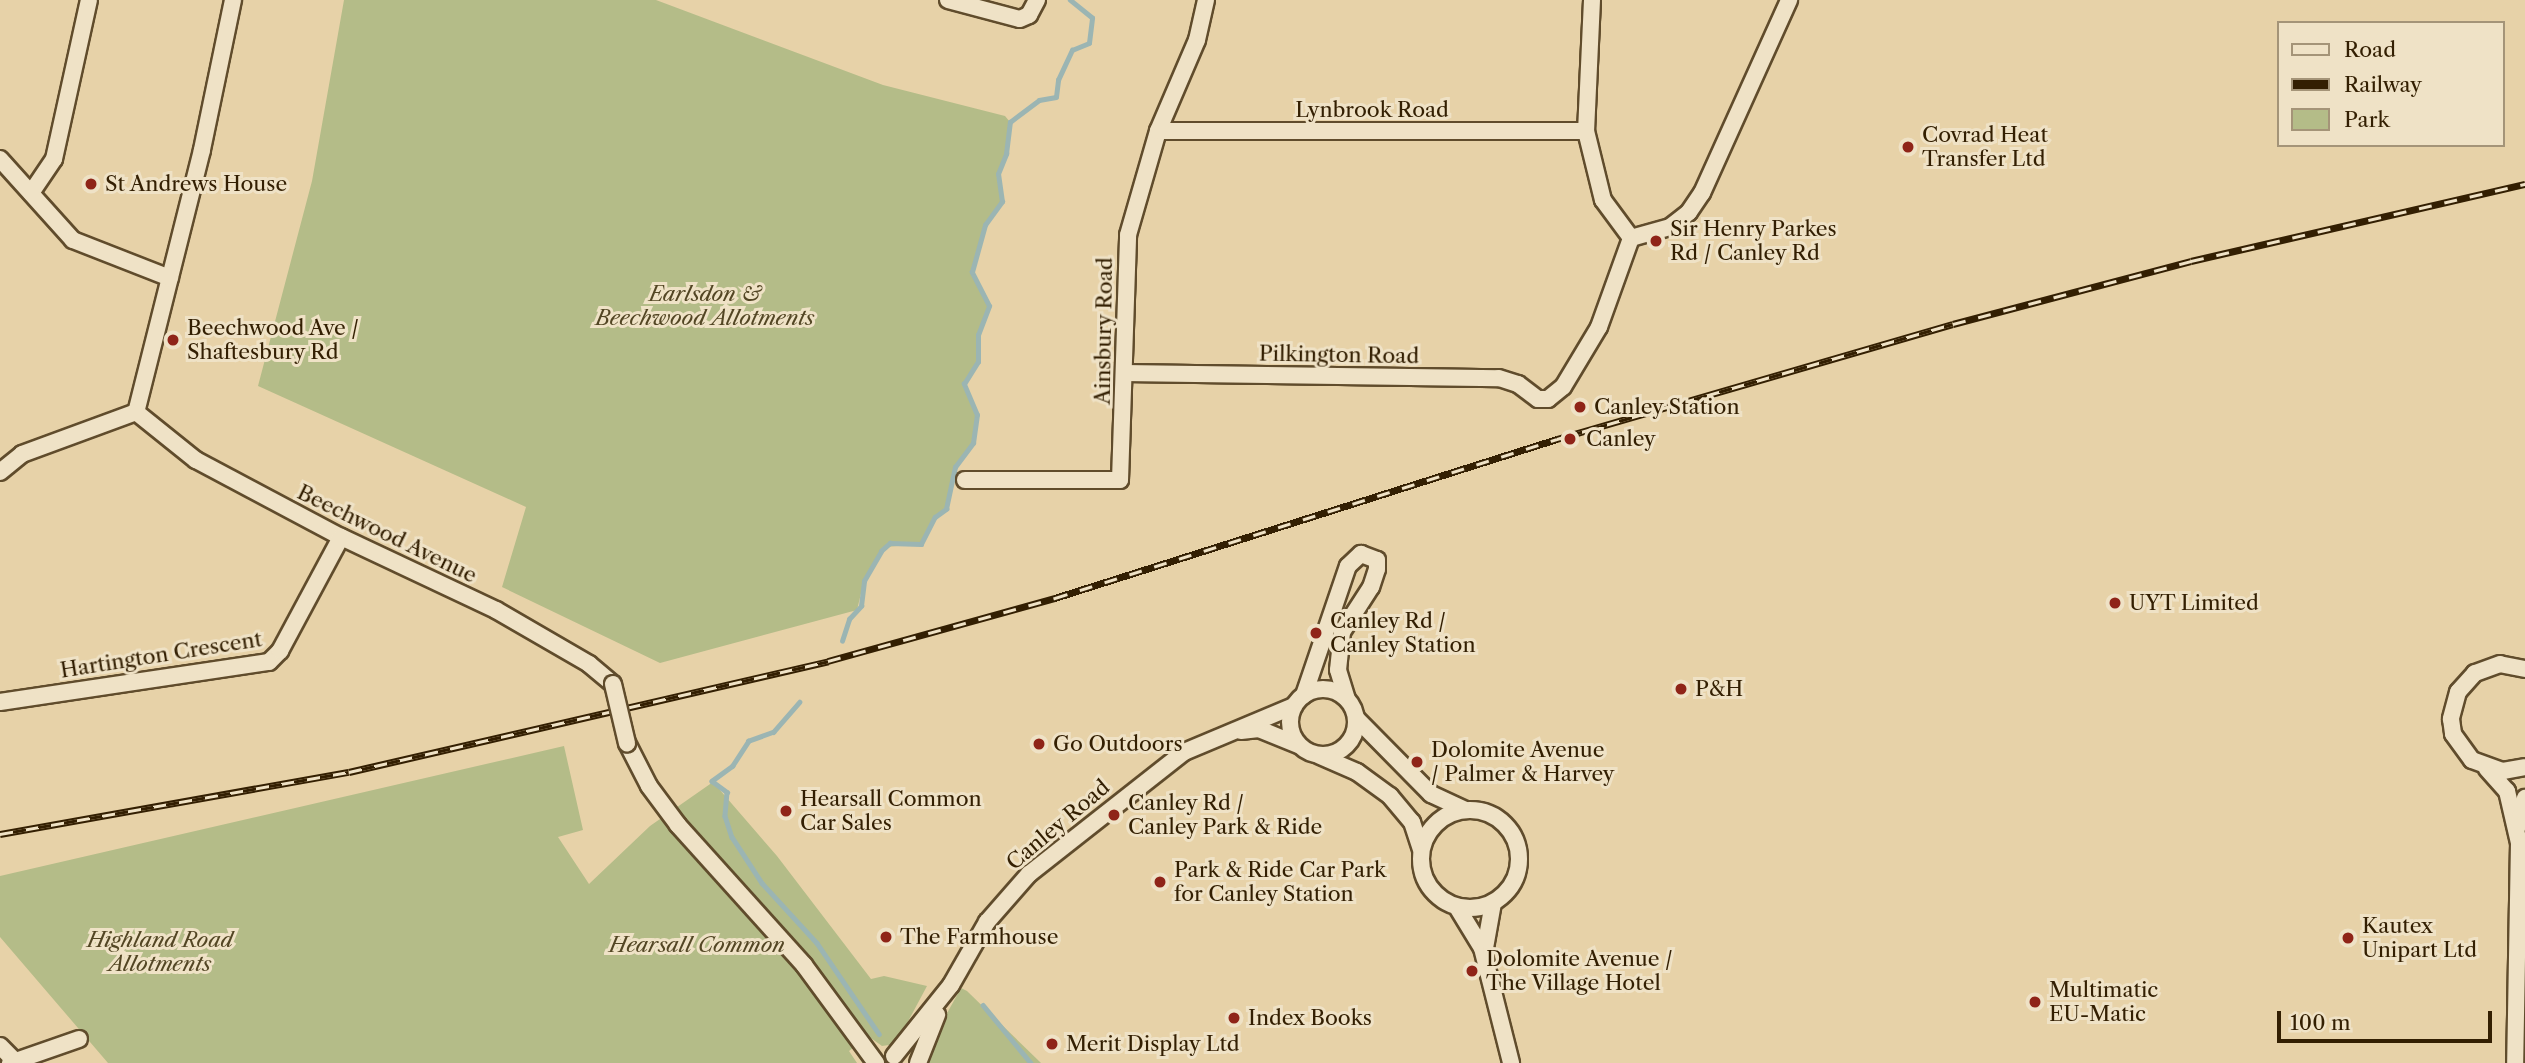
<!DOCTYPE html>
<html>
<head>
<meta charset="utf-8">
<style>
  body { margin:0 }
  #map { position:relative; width:2525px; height:1063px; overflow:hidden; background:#e7d2a8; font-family:"Libre Caslon Text",serif }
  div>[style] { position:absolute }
  .green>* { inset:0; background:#b4bc88 }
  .stream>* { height:4.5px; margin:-2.25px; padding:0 2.25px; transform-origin:2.25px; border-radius:2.25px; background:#9bb5b3 }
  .roads { filter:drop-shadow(2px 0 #604c2c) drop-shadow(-2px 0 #604c2c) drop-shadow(0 2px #604c2c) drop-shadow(0 -2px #604c2c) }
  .minor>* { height:16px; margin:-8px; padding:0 8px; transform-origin:8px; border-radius:8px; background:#efe2c6 }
  .minor>.ring { margin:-8px; padding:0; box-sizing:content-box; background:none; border:16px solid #efe2c6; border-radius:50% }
  .rail>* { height:7px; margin-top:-3.5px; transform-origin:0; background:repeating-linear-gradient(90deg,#efe2c6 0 13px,#331f02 0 26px); box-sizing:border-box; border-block:2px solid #331f02 }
  .bridges { filter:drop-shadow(2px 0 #604c2c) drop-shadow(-2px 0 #604c2c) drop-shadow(0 2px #604c2c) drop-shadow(0 -2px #604c2c) }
  .minor-bridge>* { height:16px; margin:-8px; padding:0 8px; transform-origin:8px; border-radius:8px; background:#efe2c6 }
  .dots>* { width:19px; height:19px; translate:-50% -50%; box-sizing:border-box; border:4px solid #efe2c6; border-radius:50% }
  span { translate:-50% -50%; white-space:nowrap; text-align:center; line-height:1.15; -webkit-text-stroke:6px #efe2c6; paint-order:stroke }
  .street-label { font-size:21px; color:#331f02 }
  .poi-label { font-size:21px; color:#331f02 }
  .left { translate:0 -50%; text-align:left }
  .park-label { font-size:21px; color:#534624; font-style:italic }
  .legend { position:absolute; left:2277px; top:21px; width:228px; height:126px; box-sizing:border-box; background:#efe2c6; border:2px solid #a49478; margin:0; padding:9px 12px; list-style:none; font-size:21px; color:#331f02 }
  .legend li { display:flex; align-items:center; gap:14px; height:35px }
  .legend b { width:35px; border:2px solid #a49478 }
  .scale { position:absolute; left:2277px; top:1011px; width:215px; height:32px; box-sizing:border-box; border:4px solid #331f02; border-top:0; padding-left:9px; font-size:21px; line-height:24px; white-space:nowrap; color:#331f02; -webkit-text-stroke:5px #efe2c6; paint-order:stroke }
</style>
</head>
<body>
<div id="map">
  <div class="green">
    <i style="clip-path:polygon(344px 0,656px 0,883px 85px,1005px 116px,1010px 122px,1006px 154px,998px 174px,1002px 202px,985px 225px,973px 272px,989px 306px,978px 335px,978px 362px,963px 384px,977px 415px,973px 443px,955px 467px,946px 509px,935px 517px,921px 544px,885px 547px,864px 581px,857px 610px,660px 663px,502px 587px,526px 507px,258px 386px,312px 181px)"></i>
    <i style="clip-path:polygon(564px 746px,583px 830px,558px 837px,589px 884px,650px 826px,713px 782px,777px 856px,871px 979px,884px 976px,927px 986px,896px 1044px,882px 1046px,868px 1036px,849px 1051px,857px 1063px,108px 1063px,0 937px,0 876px)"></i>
    <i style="clip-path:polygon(961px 988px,967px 991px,1041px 1063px,928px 1063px,936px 1033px)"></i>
  </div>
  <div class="stream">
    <i style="left:842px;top:641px;width:23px;rotate:-72deg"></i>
    <i style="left:849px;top:619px;width:18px;rotate:-47deg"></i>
    <i style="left:861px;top:606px;width:25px;rotate:-83deg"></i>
    <i style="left:864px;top:581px;width:34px;rotate:-60deg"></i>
    <i style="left:881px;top:551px;width:12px;rotate:-42deg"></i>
    <i style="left:890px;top:543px;width:31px;rotate:2deg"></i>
    <i style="left:921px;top:544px;width:30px;rotate:-63deg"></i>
    <i style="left:935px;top:517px;width:14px;rotate:-36deg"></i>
    <i style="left:946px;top:509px;width:43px;rotate:-77.9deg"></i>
    <i style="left:955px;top:467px;width:30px;rotate:-53deg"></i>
    <i style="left:973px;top:443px;width:28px;rotate:-82deg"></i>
    <i style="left:977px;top:415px;width:34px;rotate:-113deg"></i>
    <i style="left:964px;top:384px;width:26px;rotate:-58deg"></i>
    <i style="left:978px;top:362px;width:27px;rotate:-90deg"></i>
    <i style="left:978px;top:335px;width:31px;rotate:-69deg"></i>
    <i style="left:989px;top:306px;width:38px;rotate:-117deg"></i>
    <i style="left:972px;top:272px;width:49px;rotate:-74.5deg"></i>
    <i style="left:985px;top:225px;width:29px;rotate:-54deg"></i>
    <i style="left:1002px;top:202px;width:28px;rotate:-98deg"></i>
    <i style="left:998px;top:174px;width:22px;rotate:-68deg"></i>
    <i style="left:1006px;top:154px;width:32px;rotate:-83deg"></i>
    <i style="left:1010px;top:122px;width:36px;rotate:-37deg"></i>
    <i style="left:1039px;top:100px;width:17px;rotate:-10deg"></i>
    <i style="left:1056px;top:97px;width:17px;rotate:-83deg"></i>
    <i style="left:1058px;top:80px;width:33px;rotate:-65deg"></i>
    <i style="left:1072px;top:50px;width:18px;rotate:-22deg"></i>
    <i style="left:1089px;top:43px;width:25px;rotate:-83deg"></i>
    <i style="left:1092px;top:18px;width:28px;rotate:-141deg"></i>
    <i style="left:800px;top:702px;width:40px;rotate:131deg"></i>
    <i style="left:774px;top:732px;width:27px;rotate:160deg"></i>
    <i style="left:749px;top:741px;width:30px;rotate:123deg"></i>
    <i style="left:733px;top:766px;width:26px;rotate:144deg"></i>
    <i style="left:712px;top:781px;width:19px;rotate:36deg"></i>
    <i style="left:727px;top:792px;width:24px;rotate:95deg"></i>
    <i style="left:725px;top:816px;width:22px;rotate:72deg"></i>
    <i style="left:732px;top:837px;width:55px;rotate:56.9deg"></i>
    <i style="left:762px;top:883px;width:81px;rotate:47.5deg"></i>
    <i style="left:817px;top:943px;width:110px;rotate:55.7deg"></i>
    <i style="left:983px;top:1005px;width:75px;rotate:50.4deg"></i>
  </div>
  <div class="roads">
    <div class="minor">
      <i style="left:233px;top:0;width:153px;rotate:101.7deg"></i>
      <i style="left:202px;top:150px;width:270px;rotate:104.1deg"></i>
      <i style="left:136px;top:412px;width:77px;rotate:38.7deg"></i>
      <i style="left:196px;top:460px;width:164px;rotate:28deg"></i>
      <i style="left:341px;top:537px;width:171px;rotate:25.2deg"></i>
      <i style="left:496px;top:610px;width:108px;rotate:30.1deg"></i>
      <i style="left:589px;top:664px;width:31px;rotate:40deg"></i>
      <i style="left:948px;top:0;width:74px;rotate:14.8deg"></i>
      <i style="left:1020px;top:19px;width:10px;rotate:-24deg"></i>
      <i style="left:1029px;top:15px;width:17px;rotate:-62deg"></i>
      <i style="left:1592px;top:0;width:131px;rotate:92.6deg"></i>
      <i style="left:1586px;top:131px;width:71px;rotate:76.2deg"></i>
      <i style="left:1603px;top:200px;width:47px;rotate:53.6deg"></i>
      <i style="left:1158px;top:131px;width:428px"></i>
      <i style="left:0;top:159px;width:109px;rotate:48deg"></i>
      <i style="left:73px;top:240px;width:104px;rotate:21.4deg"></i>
      <i style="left:31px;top:193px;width:41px;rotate:-55.9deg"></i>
      <i style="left:54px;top:159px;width:163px;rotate:-77.6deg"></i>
      <i style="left:1631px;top:238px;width:41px;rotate:-15.8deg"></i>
      <i style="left:1670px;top:227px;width:24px;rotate:-38deg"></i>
      <i style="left:1689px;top:212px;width:23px;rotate:-56deg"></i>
      <i style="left:1702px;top:193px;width:212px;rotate:-65.7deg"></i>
      <i style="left:1124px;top:373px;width:375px;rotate:0.8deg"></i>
      <i style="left:1499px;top:378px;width:20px;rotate:18deg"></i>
      <i style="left:1518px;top:384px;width:25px;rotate:37deg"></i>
      <i style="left:1538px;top:399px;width:10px"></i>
      <i style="left:1548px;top:399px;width:19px;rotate:-39deg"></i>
      <i style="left:1563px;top:387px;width:70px;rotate:-59deg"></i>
      <i style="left:1599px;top:327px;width:95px;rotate:-70.2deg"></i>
      <i style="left:0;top:472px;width:28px;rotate:-39deg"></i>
      <i style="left:22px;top:454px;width:121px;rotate:-20.2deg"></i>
      <i style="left:965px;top:480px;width:155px"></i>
      <i style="left:1120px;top:480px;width:245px;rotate:-88.1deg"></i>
      <i style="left:1128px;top:235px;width:108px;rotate:-73.9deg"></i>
      <i style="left:1158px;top:131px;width:99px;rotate:-66.8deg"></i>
      <i style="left:1197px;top:40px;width:41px;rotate:-77.3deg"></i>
      <i style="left:2525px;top:669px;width:25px;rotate:-169deg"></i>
      <i style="left:2500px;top:664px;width:27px;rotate:160deg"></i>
      <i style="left:2475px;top:673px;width:25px;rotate:132deg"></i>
      <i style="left:2458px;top:692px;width:28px;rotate:105deg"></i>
      <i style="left:2451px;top:719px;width:15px;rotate:82deg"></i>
      <i style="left:2453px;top:734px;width:32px;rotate:54deg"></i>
      <i style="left:2472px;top:760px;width:33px;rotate:20deg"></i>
      <i style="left:2503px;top:771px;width:22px;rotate:-10deg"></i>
      <i class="ring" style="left:1290px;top:689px;width:50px;height:50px"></i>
      <i style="left:1304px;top:695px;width:136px;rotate:-71.2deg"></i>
      <i style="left:1348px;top:566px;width:18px;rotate:-43deg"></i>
      <i style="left:1361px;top:554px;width:17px;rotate:21deg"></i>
      <i style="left:1377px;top:560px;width:9px;rotate:90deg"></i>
      <i style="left:1377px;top:569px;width:19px;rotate:108deg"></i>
      <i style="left:1371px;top:587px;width:54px;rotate:122.8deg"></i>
      <i style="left:1342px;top:632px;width:38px;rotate:96deg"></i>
      <i style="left:1338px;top:670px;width:30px;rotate:73deg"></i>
      <i style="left:0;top:702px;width:272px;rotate:-8.5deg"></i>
      <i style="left:269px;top:662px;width:16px;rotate:-45deg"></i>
      <i style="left:280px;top:651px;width:129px;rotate:-61.8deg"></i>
      <i style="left:1356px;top:718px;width:107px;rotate:45.4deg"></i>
      <i style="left:1431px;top:794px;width:38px;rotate:25deg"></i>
      <i style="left:1241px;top:731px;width:18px;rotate:-6deg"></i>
      <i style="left:1259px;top:729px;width:42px;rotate:22.3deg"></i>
      <i style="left:627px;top:743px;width:48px;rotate:62.9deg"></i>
      <i style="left:649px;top:786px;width:49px;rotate:53.4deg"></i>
      <i style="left:678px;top:825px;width:188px;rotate:48deg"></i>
      <i style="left:804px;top:965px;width:122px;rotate:53.7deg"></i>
      <i style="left:1320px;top:756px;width:40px;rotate:23.4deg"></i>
      <i style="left:1357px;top:772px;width:41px;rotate:36deg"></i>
      <i style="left:1390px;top:796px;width:34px;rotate:50deg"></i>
      <i style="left:1412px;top:822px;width:28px;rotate:72deg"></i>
      <i style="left:2487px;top:769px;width:30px;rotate:48deg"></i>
      <i style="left:2507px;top:791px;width:53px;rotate:77deg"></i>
      <i style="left:2519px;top:843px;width:220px;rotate:91deg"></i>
      <i class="ring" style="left:1421px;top:810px;width:82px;height:82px"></i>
      <i style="left:2518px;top:826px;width:29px;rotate:-76deg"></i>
      <i style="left:1457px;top:907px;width:48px;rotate:58.6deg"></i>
      <i style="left:1482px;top:948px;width:119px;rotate:75.8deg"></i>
      <i style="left:1485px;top:948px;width:46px;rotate:-79.9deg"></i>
      <i style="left:0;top:1046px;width:21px;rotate:45deg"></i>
      <i style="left:894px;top:1056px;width:91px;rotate:-51.2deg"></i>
      <i style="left:951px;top:985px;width:73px;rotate:-60.3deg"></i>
      <i style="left:987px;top:922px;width:64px;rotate:-48.8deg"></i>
      <i style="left:1029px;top:874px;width:197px;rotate:-38.2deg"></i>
      <i style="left:1184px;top:752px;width:119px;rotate:-22.7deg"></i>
      <i style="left:10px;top:1063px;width:73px;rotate:-19.2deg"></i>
      <i style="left:918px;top:1063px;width:52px;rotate:-68.4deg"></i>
    </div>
  </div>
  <div class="rail">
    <i style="left:0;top:834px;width:354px;rotate:-10.1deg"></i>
    <i style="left:349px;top:772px;width:492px;rotate:-13deg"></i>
    <i style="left:828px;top:661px;width:236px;rotate:-15.5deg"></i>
    <i style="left:1055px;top:598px;width:527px;rotate:-17.57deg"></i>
    <i style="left:1557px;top:439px;width:412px;rotate:-16.2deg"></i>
    <i style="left:1953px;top:324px;width:246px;rotate:-14.8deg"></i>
    <i style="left:2191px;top:261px;width:343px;rotate:-13deg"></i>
  </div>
  <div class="bridges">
    <div class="minor-bridge">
      <i style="left:613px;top:684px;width:61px;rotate:76.7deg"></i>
    </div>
  </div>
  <div class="dots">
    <i style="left:1908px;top:147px;background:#8f2418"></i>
    <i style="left:91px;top:184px;background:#8f2418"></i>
    <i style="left:1656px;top:241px;background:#8f2418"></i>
    <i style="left:173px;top:340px;background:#8f2418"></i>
    <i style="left:1580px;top:407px;background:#8f2418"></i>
    <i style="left:1570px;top:439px;background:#8f2418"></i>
    <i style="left:2115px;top:603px;background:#8f2418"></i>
    <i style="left:1316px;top:633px;background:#8f2418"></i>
    <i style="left:1681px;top:689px;background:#8f2418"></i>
    <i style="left:1039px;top:744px;background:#8f2418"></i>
    <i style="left:1417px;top:762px;background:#8f2418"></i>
    <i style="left:786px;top:811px;background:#8f2418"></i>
    <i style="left:1114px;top:815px;background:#8f2418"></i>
    <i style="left:1160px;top:882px;background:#8f2418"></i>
    <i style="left:886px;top:937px;background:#8f2418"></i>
    <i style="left:2348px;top:938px;background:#8f2418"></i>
    <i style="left:1472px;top:971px;background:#8f2418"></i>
    <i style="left:2035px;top:1002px;background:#8f2418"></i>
    <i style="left:1234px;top:1018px;background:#8f2418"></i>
    <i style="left:1052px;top:1044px;background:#8f2418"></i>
  </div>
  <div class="street-label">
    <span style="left:1372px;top:110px">Lynbrook Road</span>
    <span style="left:1104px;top:331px;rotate:-89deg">Ainsbury Road</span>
    <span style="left:1339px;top:355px;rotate:1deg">Pilkington Road</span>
    <span style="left:387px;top:534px;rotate:26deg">Beechwood Avenue</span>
    <span style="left:161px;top:655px;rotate:-9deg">Hartington Crescent</span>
    <span style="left:1058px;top:825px;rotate:-40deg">Canley Road</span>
  </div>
  <div class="poi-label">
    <span class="left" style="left:1922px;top:147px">Covrad Heat<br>Transfer Ltd</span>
    <span class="left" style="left:105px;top:184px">St Andrews House</span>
    <span class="left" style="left:1670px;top:241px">Sir Henry Parkes<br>Rd / Canley Rd</span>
    <span class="left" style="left:187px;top:340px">Beechwood Ave /<br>Shaftesbury Rd</span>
    <span class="left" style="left:1594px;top:407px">Canley Station</span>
    <span class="left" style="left:1586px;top:439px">Canley</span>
    <span class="left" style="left:2129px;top:603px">UYT Limited</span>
    <span class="left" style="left:1330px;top:633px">Canley Rd /<br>Canley Station</span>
    <span class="left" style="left:1695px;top:689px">P&amp;H</span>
    <span class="left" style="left:1053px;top:744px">Go Outdoors</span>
    <span class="left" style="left:1431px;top:762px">Dolomite Avenue<br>/ Palmer &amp; Harvey</span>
    <span class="left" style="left:800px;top:811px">Hearsall Common<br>Car Sales</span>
    <span class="left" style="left:1128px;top:815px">Canley Rd /<br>Canley Park &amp; Ride</span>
    <span class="left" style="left:1174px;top:882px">Park &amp; Ride Car Park<br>for Canley Station</span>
    <span class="left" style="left:2362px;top:938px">Kautex<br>Unipart Ltd</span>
    <span class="left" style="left:900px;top:937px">The Farmhouse</span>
    <span class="left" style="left:1486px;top:971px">Dolomite Avenue /<br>The Village Hotel</span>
    <span class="left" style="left:2049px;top:1002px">Multimatic<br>EU-Matic</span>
    <span class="left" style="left:1248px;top:1018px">Index Books</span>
    <span class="left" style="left:1066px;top:1044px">Merit Display Ltd</span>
  </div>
  <div class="park-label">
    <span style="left:705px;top:306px">Earlsdon &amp;<br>Beechwood Allotments</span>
    <span style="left:160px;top:952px">Highland Road<br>Allotments</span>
    <span style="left:697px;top:945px">Hearsall Common</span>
  </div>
  <ul class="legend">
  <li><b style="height:9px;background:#efe2c6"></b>Road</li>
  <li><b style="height:9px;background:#331f02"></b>Railway</li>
  <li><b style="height:19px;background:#b4bc88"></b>Park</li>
  </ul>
  <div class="scale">100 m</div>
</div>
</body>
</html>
